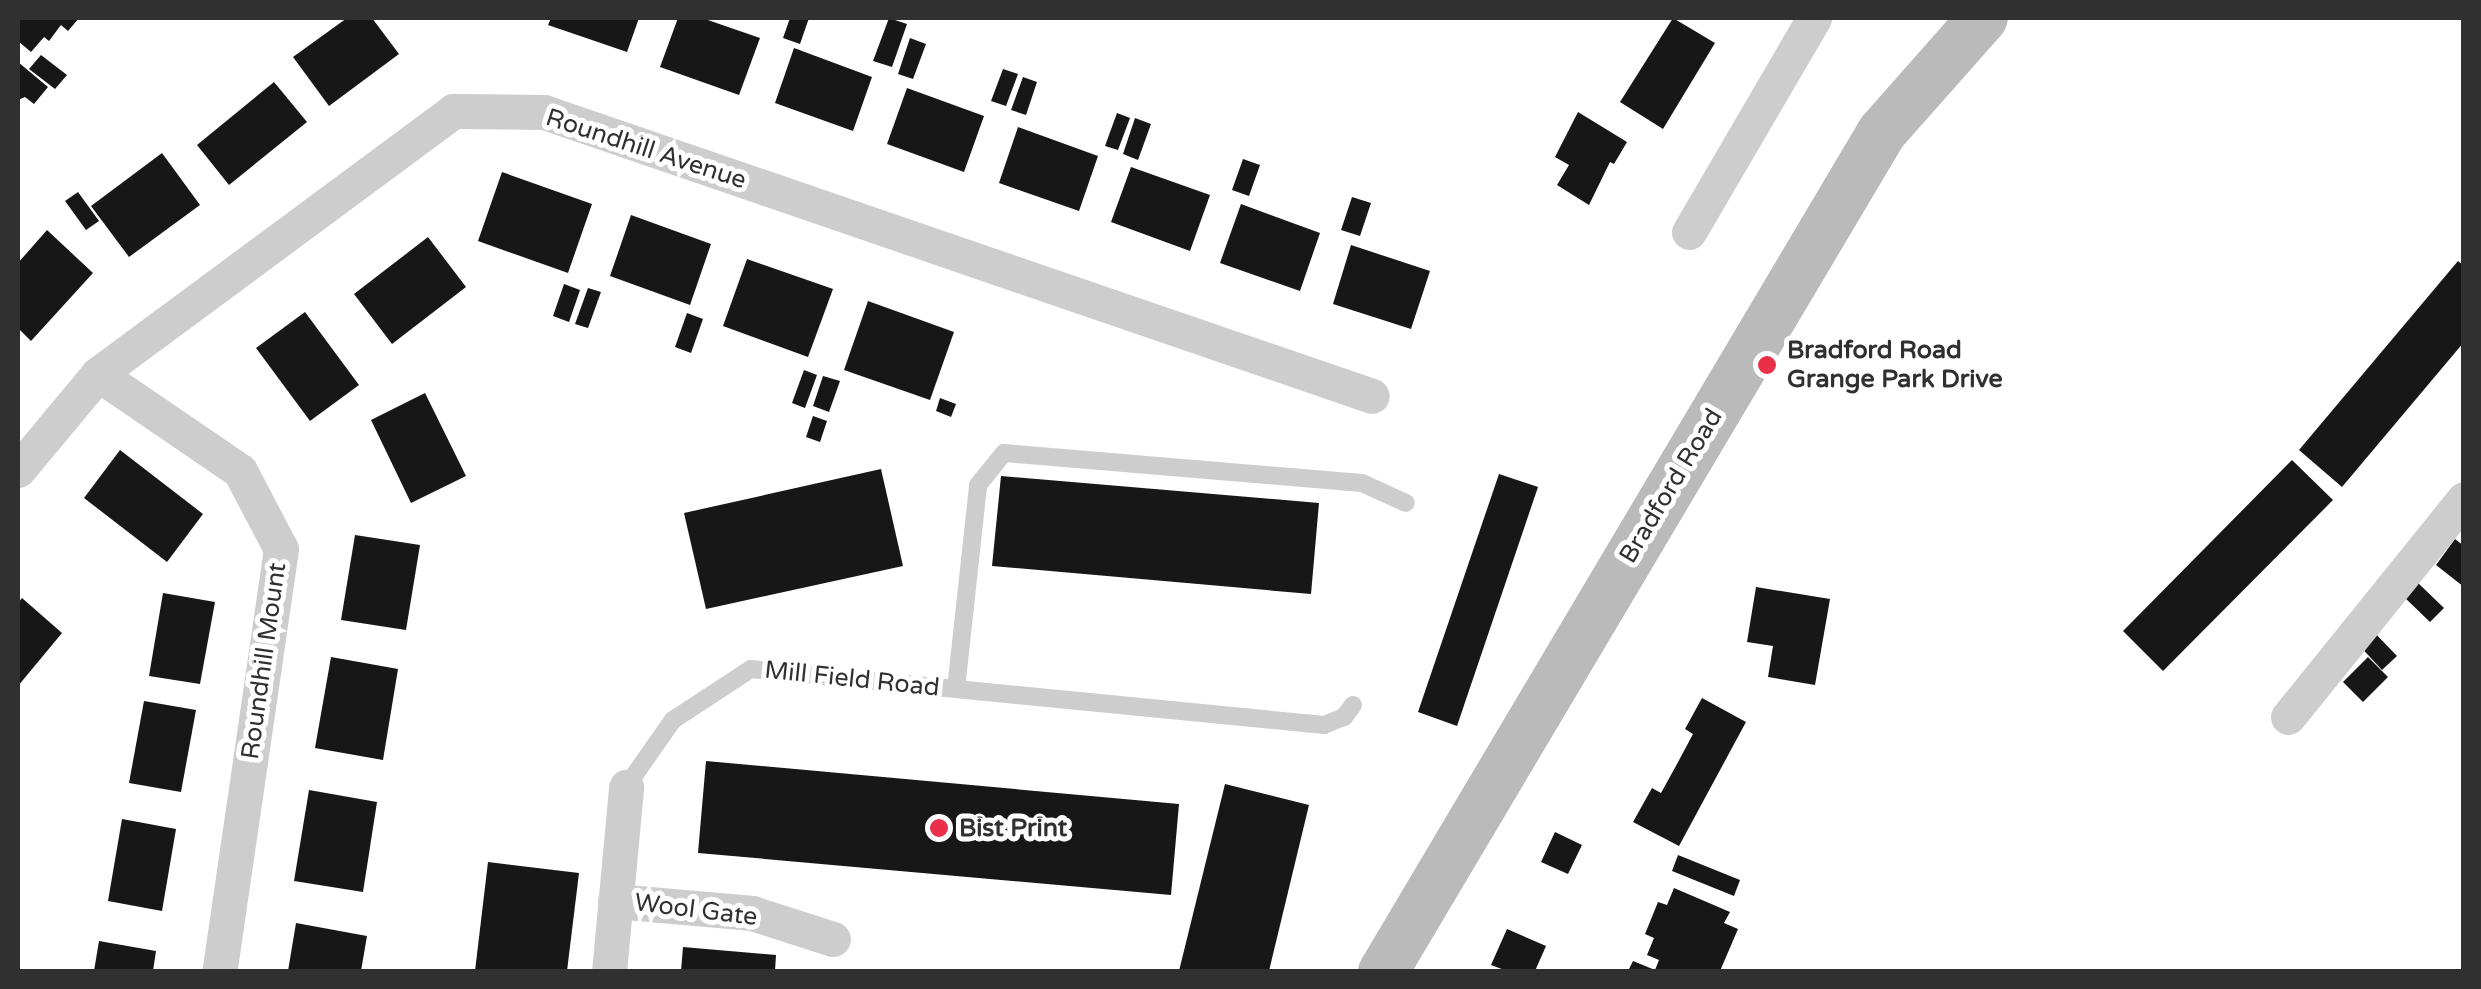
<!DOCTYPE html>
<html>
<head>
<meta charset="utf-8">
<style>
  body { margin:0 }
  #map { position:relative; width:2481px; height:989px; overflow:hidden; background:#fff; font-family:"Varela Round",sans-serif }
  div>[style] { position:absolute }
  .building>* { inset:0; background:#171717 }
  .service>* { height:18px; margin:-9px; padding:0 9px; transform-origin:9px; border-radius:9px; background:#cdcdcd }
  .minor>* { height:35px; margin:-17.5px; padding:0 17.5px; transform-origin:17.5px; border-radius:17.5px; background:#cdcdcd }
  .secondary>* { height:50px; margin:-25px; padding:0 25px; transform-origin:25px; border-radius:25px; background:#bababa }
  .dots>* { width:28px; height:28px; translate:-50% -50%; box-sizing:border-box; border:5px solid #fff; border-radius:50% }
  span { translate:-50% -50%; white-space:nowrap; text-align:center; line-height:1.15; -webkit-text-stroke:10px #fff; paint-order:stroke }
  .street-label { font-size:25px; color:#303030 }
  .poi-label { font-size:25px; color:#303030; font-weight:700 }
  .left { translate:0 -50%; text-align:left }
  .frame { position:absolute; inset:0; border:20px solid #303030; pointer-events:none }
</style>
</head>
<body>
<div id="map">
  <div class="building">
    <i style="clip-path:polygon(18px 18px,79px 18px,68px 31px,61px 25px,49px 41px,44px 37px,31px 52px,18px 41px)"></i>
    <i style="clip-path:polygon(347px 18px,372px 18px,399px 54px,329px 106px,293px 57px)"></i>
    <i style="clip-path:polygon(551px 18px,639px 18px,627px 52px,548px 25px)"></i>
    <i style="clip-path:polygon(678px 18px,702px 18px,760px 38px,739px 95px,660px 67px)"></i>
    <i style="clip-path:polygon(790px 18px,809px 18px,800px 44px,783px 38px)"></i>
    <i style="clip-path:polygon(889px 18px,907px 24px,892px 67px,873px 61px)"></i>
    <i style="clip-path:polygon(1673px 18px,1715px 43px,1663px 129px,1620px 102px)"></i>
    <i style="clip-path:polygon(910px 38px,926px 44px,913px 79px,898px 74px)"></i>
    <i style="clip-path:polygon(794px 48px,872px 77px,853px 131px,775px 103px)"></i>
    <i style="clip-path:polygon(41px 55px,67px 75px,55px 89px,29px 69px)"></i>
    <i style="clip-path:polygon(18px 62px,48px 87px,34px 104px,25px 97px,18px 100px)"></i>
    <i style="clip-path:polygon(1003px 69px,1018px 74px,1006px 106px,991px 101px)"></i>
    <i style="clip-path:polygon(1023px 77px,1037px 82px,1026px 115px,1011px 110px)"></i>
    <i style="clip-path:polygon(274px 82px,307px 122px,229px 185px,197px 145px)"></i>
    <i style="clip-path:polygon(907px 88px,984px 116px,964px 172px,887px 144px)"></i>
    <i style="clip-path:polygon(1578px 112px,1627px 142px,1614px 164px,1610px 162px,1589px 205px,1557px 185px,1569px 165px,1555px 157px)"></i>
    <i style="clip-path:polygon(1117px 113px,1130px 118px,1118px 150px,1105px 146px)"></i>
    <i style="clip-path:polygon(1135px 118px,1151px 124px,1138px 160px,1123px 154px)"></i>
    <i style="clip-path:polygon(1018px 127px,1098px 156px,1079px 211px,999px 183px)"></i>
    <i style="clip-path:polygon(162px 153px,200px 205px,129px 257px,91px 206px)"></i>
    <i style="clip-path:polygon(1243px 159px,1260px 165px,1249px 196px,1232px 190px)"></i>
    <i style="clip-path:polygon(1131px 167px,1210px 195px,1190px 251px,1111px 222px)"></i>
    <i style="clip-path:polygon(502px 172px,592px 204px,568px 273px,478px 241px)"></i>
    <i style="clip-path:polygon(78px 192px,99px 221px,86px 230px,65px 201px)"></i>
    <i style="clip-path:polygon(1352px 197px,1371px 203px,1360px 236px,1341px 230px)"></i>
    <i style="clip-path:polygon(1241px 204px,1320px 233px,1300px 291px,1220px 263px)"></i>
    <i style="clip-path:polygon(631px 215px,711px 244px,690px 305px,610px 276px)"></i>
    <i style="clip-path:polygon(47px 230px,93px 273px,31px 341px,18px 328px,18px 263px)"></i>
    <i style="clip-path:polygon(428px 237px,466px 287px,392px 344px,354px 294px)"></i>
    <i style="clip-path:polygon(1351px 245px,1430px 271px,1411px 329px,1333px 304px)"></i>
    <i style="clip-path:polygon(747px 259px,833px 289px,808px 357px,723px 326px)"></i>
    <i style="clip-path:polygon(2458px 261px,2464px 266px,2464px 342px,2342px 487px,2299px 450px)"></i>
    <i style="clip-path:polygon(564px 284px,580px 290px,569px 322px,553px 316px)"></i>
    <i style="clip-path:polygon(588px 288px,601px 292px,588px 328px,575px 324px)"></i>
    <i style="clip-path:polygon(868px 301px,954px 332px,930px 400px,844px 370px)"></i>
    <i style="clip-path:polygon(305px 312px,359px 385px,310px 421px,256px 348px)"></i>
    <i style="clip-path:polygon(687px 313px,703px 319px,691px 353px,675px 347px)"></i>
    <i style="clip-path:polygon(804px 370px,817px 375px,805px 408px,792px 403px)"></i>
    <i style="clip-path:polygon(823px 376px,840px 381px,829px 412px,813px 406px)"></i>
    <i style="clip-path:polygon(425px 393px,466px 476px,411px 503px,371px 420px)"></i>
    <i style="clip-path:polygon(940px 398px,956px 404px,951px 417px,936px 411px)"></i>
    <i style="clip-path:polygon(813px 416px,827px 421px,820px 442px,806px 437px)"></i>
    <i style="clip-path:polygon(120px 450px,203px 514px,167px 562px,84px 498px)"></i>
    <i style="clip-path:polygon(2292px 460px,2333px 500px,2163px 671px,2123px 631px)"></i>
    <i style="clip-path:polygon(881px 469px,903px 566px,706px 609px,684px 513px)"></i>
    <i style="clip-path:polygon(1499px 474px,1538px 487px,1457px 726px,1418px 712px)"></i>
    <i style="clip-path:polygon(1001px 476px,1319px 503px,1311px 594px,992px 566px)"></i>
    <i style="clip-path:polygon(355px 535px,420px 545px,406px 630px,341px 620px)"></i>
    <i style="clip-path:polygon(2455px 539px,2464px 546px,2464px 587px,2436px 565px)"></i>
    <i style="clip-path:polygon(2417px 582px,2444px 608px,2430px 622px,2403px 596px)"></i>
    <i style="clip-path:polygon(1756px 587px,1830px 599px,1815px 685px,1768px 677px,1773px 646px,1747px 642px)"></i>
    <i style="clip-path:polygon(163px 593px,215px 602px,200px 684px,149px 676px)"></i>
    <i style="clip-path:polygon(22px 598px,62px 633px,18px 686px,18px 603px)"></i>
    <i style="clip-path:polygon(2371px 629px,2397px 656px,2382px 670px,2357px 643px)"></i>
    <i style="clip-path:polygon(331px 657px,398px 669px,383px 760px,315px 748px)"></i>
    <i style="clip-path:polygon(2368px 657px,2388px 677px,2363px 702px,2343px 682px)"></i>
    <i style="clip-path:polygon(1702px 698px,1746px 722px,1679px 846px,1633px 822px,1652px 788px,1661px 793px,1677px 764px,1693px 734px,1685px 729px)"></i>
    <i style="clip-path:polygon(144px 701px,196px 710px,181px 792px,129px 783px)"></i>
    <i style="clip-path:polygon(706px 761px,1179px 804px,1171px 895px,698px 853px)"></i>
    <i style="clip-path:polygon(1225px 784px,1309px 805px,1269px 971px,1179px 971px)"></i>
    <i style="clip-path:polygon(309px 790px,377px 802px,363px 892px,294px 881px)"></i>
    <i style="clip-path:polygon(122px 819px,176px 829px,162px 911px,108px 901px)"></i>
    <i style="clip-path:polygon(1555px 832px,1582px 845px,1568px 874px,1541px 862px)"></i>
    <i style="clip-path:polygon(1678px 855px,1740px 880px,1734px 896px,1672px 871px)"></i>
    <i style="clip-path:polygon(488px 862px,579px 873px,567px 971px,475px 971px)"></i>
    <i style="clip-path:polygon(1674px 888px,1730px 912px,1724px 923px,1738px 929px,1720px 971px,1628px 971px,1633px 961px,1655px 970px,1659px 960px,1647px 955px,1654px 938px,1645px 934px,1658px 902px,1667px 905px)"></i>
    <i style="clip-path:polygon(296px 923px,367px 936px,361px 971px,288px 971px)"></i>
    <i style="clip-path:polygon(1507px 929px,1546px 946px,1535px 971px,1507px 971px,1491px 965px)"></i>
    <i style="clip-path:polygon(99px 941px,156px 951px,153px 971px,94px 971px)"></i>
    <i style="clip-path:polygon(683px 947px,776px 955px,775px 971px,681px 971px)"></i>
  </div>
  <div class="service">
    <i style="left:956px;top:689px;width:205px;rotate:-83.8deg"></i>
    <i style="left:978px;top:485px;width:41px;rotate:-50.9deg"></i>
    <i style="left:1004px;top:453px;width:359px;rotate:4.8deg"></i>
    <i style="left:1362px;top:483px;width:48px;rotate:24.4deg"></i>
    <i style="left:626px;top:787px;width:82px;rotate:-55deg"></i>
    <i style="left:673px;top:720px;width:93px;rotate:-33.2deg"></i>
    <i style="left:751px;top:669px;width:576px;rotate:5.58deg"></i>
    <i style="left:1324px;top:725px;width:22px;rotate:-22deg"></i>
    <i style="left:1344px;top:717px;width:15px;rotate:-53deg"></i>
  </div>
  <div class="minor">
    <i style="left:1689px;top:232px;width:248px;rotate:-59.7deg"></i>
    <i style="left:98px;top:374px;width:172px;rotate:34.3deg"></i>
    <i style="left:240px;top:471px;width:88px;rotate:62.3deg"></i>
    <i style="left:281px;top:549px;width:428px;rotate:98.3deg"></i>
    <i style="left:18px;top:470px;width:125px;rotate:-50.2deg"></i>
    <i style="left:98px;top:374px;width:442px;rotate:-36.5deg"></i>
    <i style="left:453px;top:111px;width:91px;rotate:0.6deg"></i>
    <i style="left:544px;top:112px;width:875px;rotate:18.93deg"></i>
    <i style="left:2288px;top:717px;width:280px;rotate:-51.1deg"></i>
    <i style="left:615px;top:901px;width:138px;rotate:5deg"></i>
    <i style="left:752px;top:913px;width:85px;rotate:17.8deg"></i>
    <i style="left:609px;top:972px;width:186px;rotate:-84.7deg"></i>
  </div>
  <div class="secondary">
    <i style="left:1383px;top:972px;width:977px;rotate:-59.29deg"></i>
    <i style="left:1882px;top:132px;width:152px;rotate:-48.5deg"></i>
  </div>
  <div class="dots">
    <i style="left:1767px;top:365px;background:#e93048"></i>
    <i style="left:939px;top:828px;background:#e93048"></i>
  </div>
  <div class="street-label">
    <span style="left:646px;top:149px;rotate:18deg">Roundhill Avenue</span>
    <span style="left:1671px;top:486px;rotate:-59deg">Bradford Road</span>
    <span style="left:264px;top:661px;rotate:-82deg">Roundhill Mount</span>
    <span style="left:852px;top:679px;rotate:6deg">Mill Field Road</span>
    <span style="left:696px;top:910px;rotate:7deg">Wool Gate</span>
  </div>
  <div class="poi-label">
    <span class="left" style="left:1787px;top:365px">Bradford Road<br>Grange Park Drive</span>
    <span class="left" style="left:959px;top:828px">Bist Print</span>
  </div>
  <div class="frame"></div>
</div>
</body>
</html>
